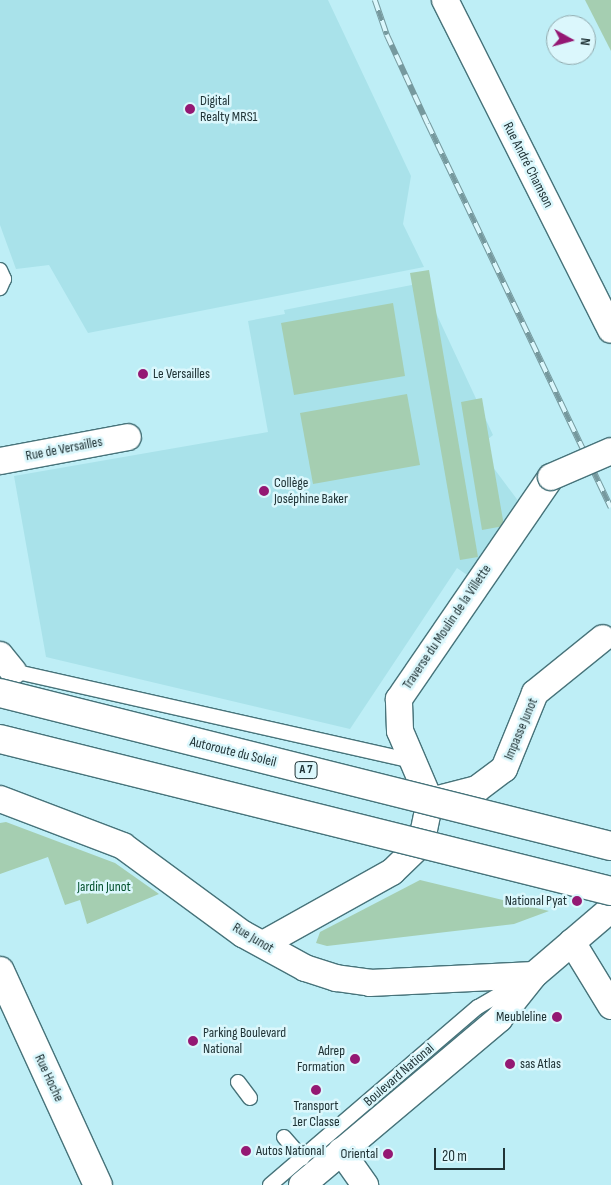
<!DOCTYPE html>
<html>
<head>
<meta charset="utf-8">
<style>
  body { margin:0 }
  #map { position:relative; width:611px; height:1185px; overflow:hidden; background:#beeef6; font-family:"Sofia Sans Condensed",sans-serif }
  div>[style] { position:absolute }
  .built>* { inset:0; background:#a9e2ea }
  .green>* { inset:0; background:#a5ceb1 }
  .roads { filter:drop-shadow(1px 0 #47737a) drop-shadow(-1px 0 #47737a) drop-shadow(0 1px #47737a) drop-shadow(0 -1px #47737a) }
  .service>* { height:14px; margin:-7px; padding:0 7px; transform-origin:7px; border-radius:7px; background:#fff }
  .minor>* { height:26px; margin:-13px; padding:0 13px; transform-origin:13px; border-radius:13px; background:#fff }
  .tertiary>* { height:28px; margin:-14px; padding:0 14px; transform-origin:14px; border-radius:14px; background:#fff }
  .rail>* { height:5.5px; margin-top:-2.75px; transform-origin:0; background:repeating-linear-gradient(90deg,#dbf7fc 0 11px,#76999e 0 22px); box-sizing:border-box; border-block:1px solid #76999e }
  .bridges { filter:drop-shadow(1px 0 #47737a) drop-shadow(-1px 0 #47737a) drop-shadow(0 1px #47737a) drop-shadow(0 -1px #47737a) }
  .minor-bridge>* { height:26px; margin:-13px; padding:0 13px; transform-origin:13px; border-radius:13px; background:#fff }
  .motorway-bridge>* { height:28px; margin:-14px; padding:0 14px; transform-origin:14px; border-radius:14px; background:#fff }
  .dots>* { width:14px; height:14px; translate:-50% -50%; box-sizing:border-box; border:2px solid #dbf7fc; border-radius:50% }
  span { translate:-50% -50%; white-space:nowrap; text-align:center; line-height:1.15; -webkit-text-stroke:5px #dbf7fc; paint-order:stroke }
  .shield-label span { padding:1px 4px; background:#dbf7fc; border:1px solid; border-radius:4px; -webkit-text-stroke-width:0 }
  .shield-label { font-size:12px; color:#203336; font-weight:700 }
  .poi-label { font-size:14px; color:#203336 }
  .left { translate:0 -50%; text-align:left }
  .right { translate:-100% -50%; text-align:right }
  .street-label { font-size:14px; color:#203336 }
  .park-label { font-size:14px; color:#02502b }
  .north { position:absolute; left:546px; top:15px; width:50px; height:50px; box-sizing:border-box; background:#dbf7fc; border:1px solid #90a9ad; border-radius:50%; rotate:97deg; font-size:14px; font-weight:700; line-height:20px; text-align:center; color:#203336 }
  .north::after { content:''; display:block; margin:auto; width:18px; height:22px; background:#941873; clip-path:polygon(50% 0,100% 100%,50% 72%,0 100%) }
  .scale { position:absolute; left:434px; top:1148px; width:71px; height:22px; box-sizing:border-box; border:2px solid #203336; border-top:0; padding-left:6px; font-size:15px; line-height:18px; white-space:nowrap; color:#203336; -webkit-text-stroke:4px #dbf7fc; paint-order:stroke }
</style>
</head>
<body>
<div id="map">
  <div class="built">
    <i style="clip-path:polygon(0 0,328px 0,411px 176px,403px 224px,424px 267px,88px 333px,49px 265px,16px 269px,0 225px)"></i>
    <i style="clip-path:polygon(422px 283px,493px 435px,478px 447px,522px 506px,473px 579px,457px 568px,350px 729px,46px 657px,14px 476px,268px 432px,248px 321px,285px 314px,284px 310px)"></i>
  </div>
  <div class="green">
    <i style="clip-path:polygon(585px 0,611px 0,611px 51px)"></i>
    <i style="clip-path:polygon(429px 270px,478px 557px,460px 560px,410px 273px)"></i>
    <i style="clip-path:polygon(393px 303px,405px 376px,294px 395px,281px 323px)"></i>
    <i style="clip-path:polygon(407px 394px,420px 465px,313px 484px,300px 413px)"></i>
    <i style="clip-path:polygon(482px 398px,504px 526px,482px 530px,461px 402px)"></i>
    <i style="clip-path:polygon(6px 822px,115px 863px,159px 894px,87px 924px,80px 900px,65px 905px,48px 857px,0 874px,0 823px)"></i>
    <i style="clip-path:polygon(420px 880px,549px 911px,514px 924px,327px 946px,316px 943px,320px 932px)"></i>
  </div>
  <div class="roads">
    <div class="service">
      <i style="left:0;top:270px;width:10px;rotate:66deg"></i>
      <i style="left:4px;top:279px;width:10px;rotate:114deg"></i>
      <i style="left:13px;top:671px;width:410px;rotate:12.7deg"></i>
      <i style="left:238px;top:1082px;width:20px;rotate:53deg"></i>
      <i style="left:284px;top:1137px;width:28px;rotate:49deg"></i>
      <i style="left:270px;top:1185px;width:274px;rotate:-40.6deg"></i>
      <i style="left:478px;top:1007px;width:48px;rotate:-30.3deg"></i>
    </div>
    <div class="minor">
      <i style="left:445px;top:0;width:369px;rotate:63.3deg"></i>
      <i style="left:0;top:461px;width:130px;rotate:-10.6deg"></i>
      <i style="left:0;top:655px;width:21px;rotate:51deg"></i>
      <i style="left:0;top:799px;width:132px;rotate:20.9deg"></i>
      <i style="left:123px;top:846px;width:149px;rotate:36.3deg"></i>
      <i style="left:243px;top:934px;width:71px;rotate:28.7deg"></i>
      <i style="left:305px;top:968px;width:33px;rotate:18deg"></i>
      <i style="left:336px;top:978px;width:34px;rotate:8deg"></i>
      <i style="left:370px;top:983px;width:164px;rotate:-2.8deg"></i>
      <i style="left:430px;top:801px;width:49px;rotate:-14.3deg"></i>
      <i style="left:477px;top:789px;width:34px;rotate:-37deg"></i>
      <i style="left:504px;top:769px;width:82px;rotate:-67.8deg"></i>
      <i style="left:535px;top:693px;width:87px;rotate:-39deg"></i>
      <i style="left:572px;top:942px;width:75px;rotate:58.6deg"></i>
      <i style="left:263px;top:944px;width:148px;rotate:-29.2deg"></i>
      <i style="left:392px;top:872px;width:40px;rotate:-44deg"></i>
      <i style="left:421px;top:844px;width:44px;rotate:-78.2deg"></i>
      <i style="left:430px;top:801px;width:76px;rotate:-113.2deg"></i>
      <i style="left:400px;top:731px;width:32px;rotate:-92deg"></i>
      <i style="left:399px;top:699px;width:269px;rotate:-55.6deg"></i>
      <i style="left:341px;top:1151px;width:42px;rotate:54.8deg"></i>
      <i style="left:302px;top:1185px;width:258px;rotate:-40.1deg"></i>
      <i style="left:499px;top:1019px;width:56px;rotate:-51.5deg"></i>
      <i style="left:534px;top:975px;width:101px;rotate:-40.6deg"></i>
    </div>
    <div class="tertiary">
      <i style="left:0;top:971px;width:235px;rotate:65.4deg"></i>
    </div>
  </div>
  <div class="rail">
    <i style="left:375px;top:0;width:37px;rotate:71deg"></i>
    <i style="left:387px;top:35px;width:98px;rotate:65.3deg"></i>
    <i style="left:428px;top:124px;width:425px;rotate:64.5deg"></i>
  </div>
  <div class="bridges">
    <div class="minor-bridge">
      <i style="left:551px;top:477px;width:65px;rotate:-23.4deg"></i>
    </div>
    <div class="motorway-bridge">
      <i style="left:0;top:693px;width:630px;rotate:14.06deg"></i>
      <i style="left:0;top:739px;width:630px;rotate:13.97deg"></i>
    </div>
  </div>
  <div class="dots">
    <i style="left:190px;top:109px;background:#941873"></i>
    <i style="left:143px;top:374px;background:#941873"></i>
    <i style="left:264px;top:491px;background:#941873"></i>
    <i style="left:577px;top:901px;background:#941873"></i>
    <i style="left:557px;top:1017px;background:#941873"></i>
    <i style="left:193px;top:1041px;background:#941873"></i>
    <i style="left:355px;top:1059px;background:#941873"></i>
    <i style="left:510px;top:1064px;background:#941873"></i>
    <i style="left:316px;top:1090px;background:#941873"></i>
    <i style="left:246px;top:1151px;background:#941873"></i>
    <i style="left:388px;top:1154px;background:#941873"></i>
  </div>
  <div class="shield-label">
    <span style="left:306px;top:770px">A 7</span>
  </div>
  <div class="poi-label">
    <span class="left" style="left:200px;top:109px">Digital<br>Realty MRS1</span>
    <span class="left" style="left:153px;top:374px">Le Versailles</span>
    <span class="left" style="left:274px;top:491px">Collège<br>Joséphine Baker</span>
    <span class="right" style="left:567px;top:901px">National Pyat</span>
    <span class="right" style="left:547px;top:1017px">Meubleline</span>
    <span class="left" style="left:203px;top:1041px">Parking Boulevard<br>National</span>
    <span class="right" style="left:345px;top:1059px">Adrep<br>Formation</span>
    <span class="left" style="left:520px;top:1064px">sas Atlas</span>
    <span style="left:316px;top:1114px">Transport<br>1er Classe</span>
    <span class="left" style="left:256px;top:1151px">Autos National</span>
    <span class="right" style="left:378px;top:1154px">Oriental</span>
  </div>
  <div class="street-label">
    <span style="left:528px;top:165px;rotate:63deg">Rue André Chamson</span>
    <span style="left:64px;top:449px;rotate:-11deg">Rue de Versailles</span>
    <span style="left:447px;top:627px;rotate:-56deg">Traverse du Moulin de la Villette</span>
    <span style="left:521px;top:729px;rotate:-67deg">Impasse Junot</span>
    <span style="left:233px;top:752px;rotate:14deg">Autoroute du Soleil</span>
    <span style="left:253px;top:938px;rotate:31deg">Rue Junot</span>
    <span style="left:399px;top:1075px;rotate:-41deg">Boulevard National</span>
    <span style="left:49px;top:1078px;rotate:65deg">Rue Hoche</span>
  </div>
  <div class="park-label">
    <span style="left:104px;top:887px">Jardin Junot</span>
  </div>
  <div class="north">N</div>
  <div class="scale">20 m</div>
</div>
</body>
</html>
